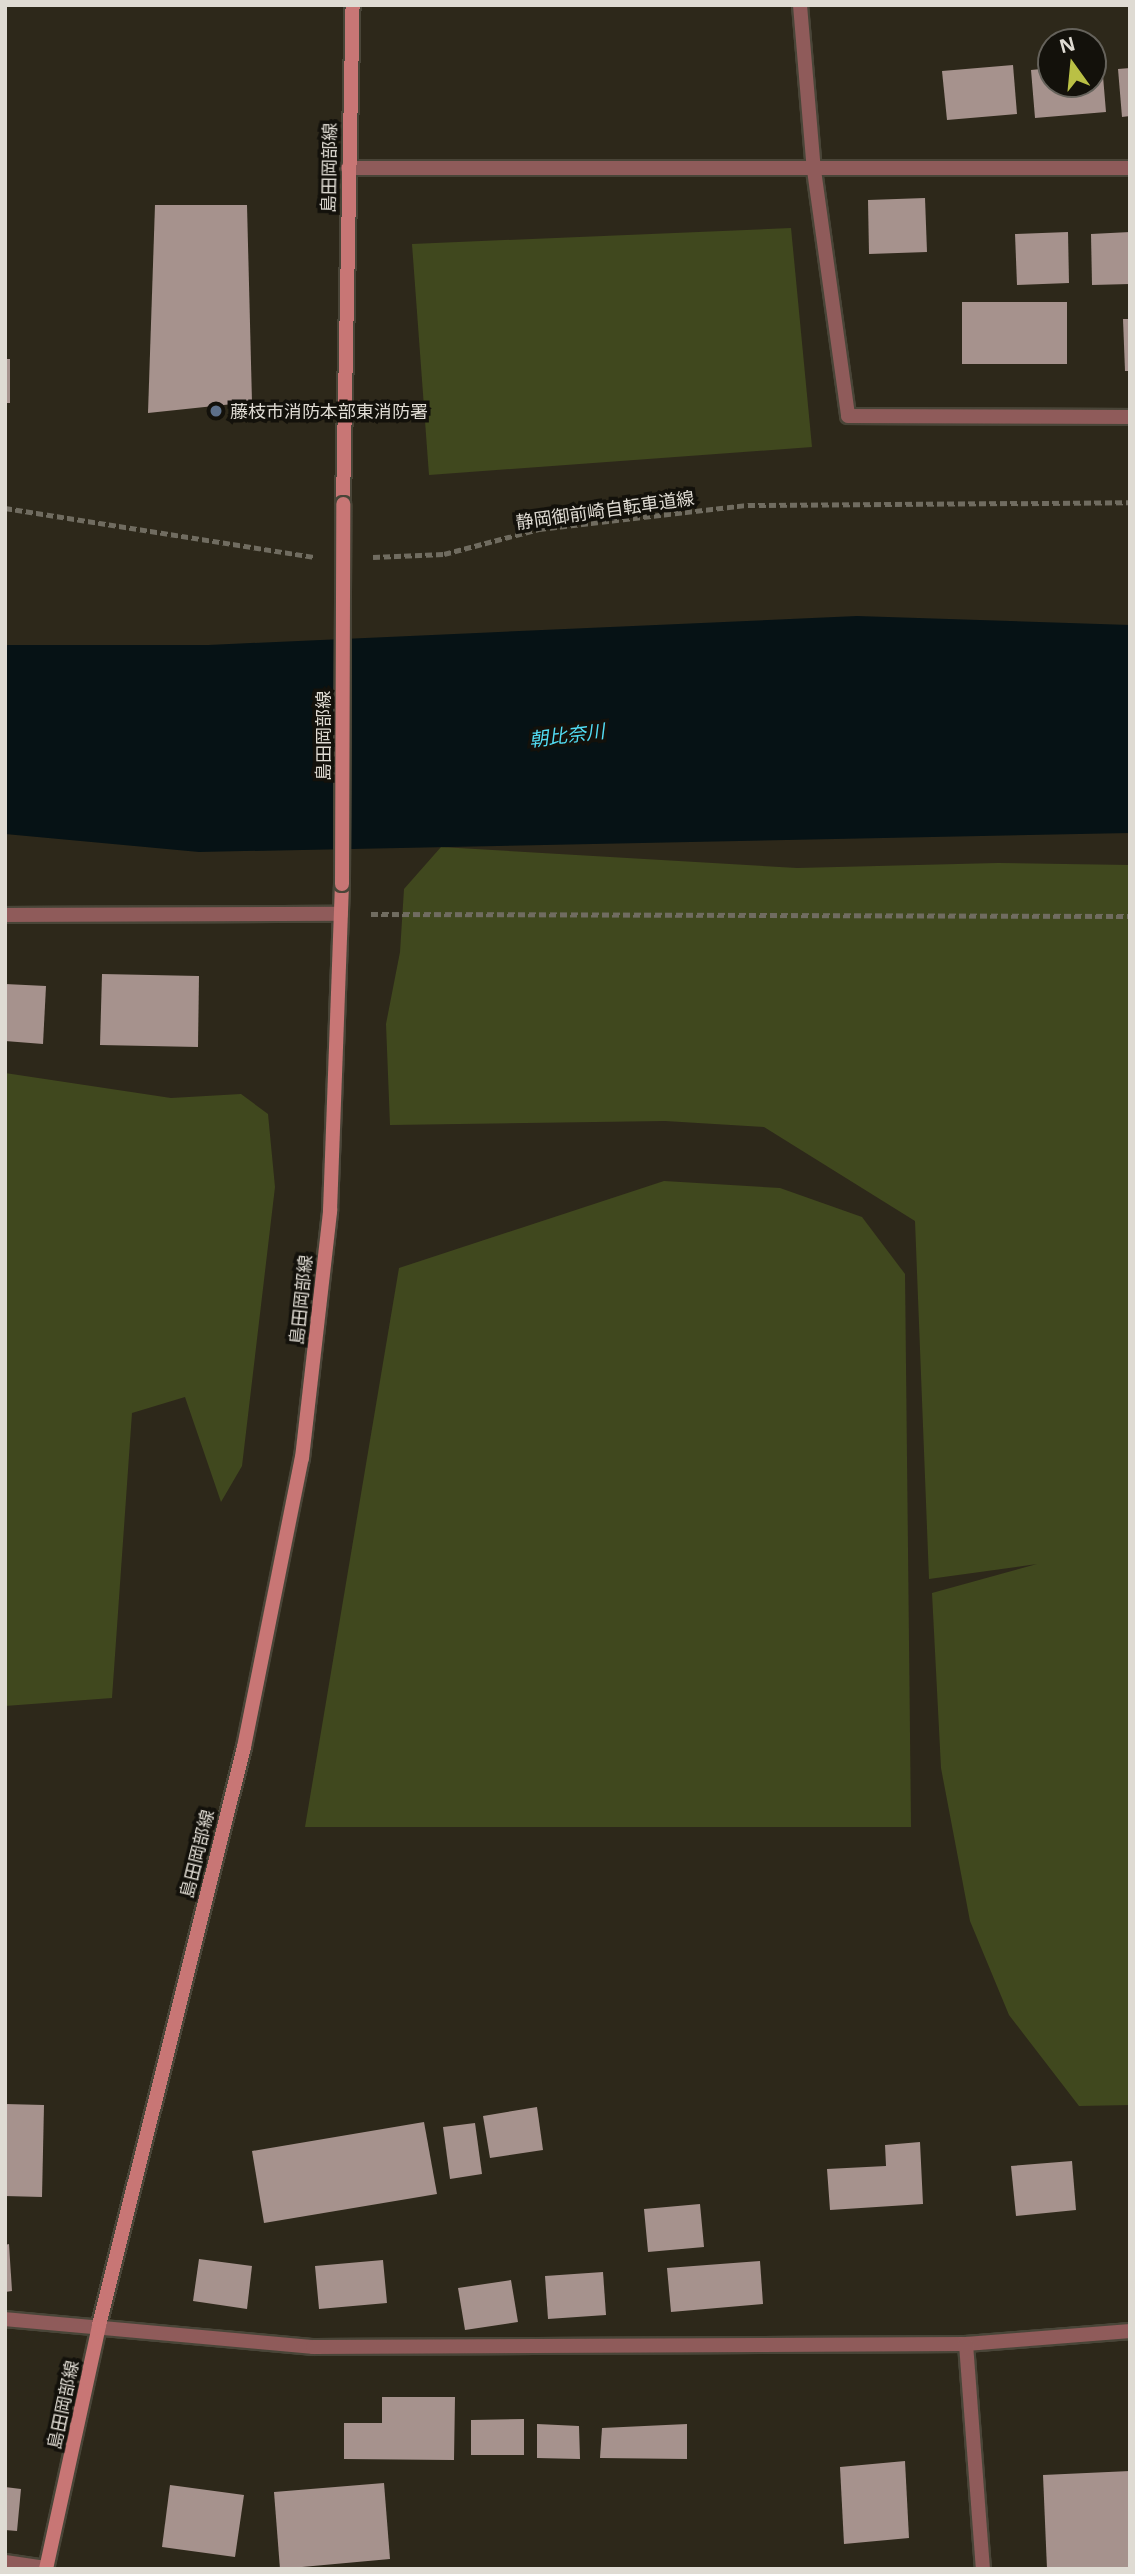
<!DOCTYPE html>
<html>
<head>
<meta charset="utf-8">
<style>
  body { margin:0 }
  #map { position:relative; width:1135px; height:2574px; overflow:hidden; background:#2d281a; font-family:"Open Sans","Noto Sans JP",sans-serif }
  div>[style] { position:absolute }
  .green>* { inset:0; background:#40481e }
  .water>* { inset:0; background:#061215 }
  .building>* { inset:0; background:#a6928d }
  .path>* { height:4.5px; margin-top:-2.25px; transform-origin:0; background:repeating-linear-gradient(90deg,#706c60 0 7px,transparent 0 10.5px) }
  .roads { filter:drop-shadow(2px 0 #494538) drop-shadow(-2px 0 #494538) drop-shadow(0 2px #494538) drop-shadow(0 -2px #494538) }
  .service>* { height:14px; margin:-7px; padding:0 7px; transform-origin:7px; border-radius:7px; background:#8f5b5a }
  .minor>* { height:14px; margin:-7px; padding:0 7px; transform-origin:7px; border-radius:7px; background:#8f5b5a }
  .secondary>* { height:14px; margin:-7px; padding:0 7px; transform-origin:7px; border-radius:7px; background:#c87675 }
  .bridges { filter:drop-shadow(2px 0 #494538) drop-shadow(-2px 0 #494538) drop-shadow(0 2px #494538) drop-shadow(0 -2px #494538) }
  .secondary-bridge>* { height:14px; margin:-7px; padding:0 7px; transform-origin:7px; border-radius:7px; background:#c87675 }
  .dots>* { width:19px; height:19px; translate:-50% -50%; box-sizing:border-box; border:4px solid #13110b; border-radius:50% }
  span { translate:-50% -50%; white-space:nowrap; text-align:center; line-height:1.15; -webkit-text-stroke:7px #13110b; paint-order:stroke }
  .street-label { font-size:18px; color:#dfdbd3 }
  .poi-label { font-size:18px; color:#dfdbd3 }
  .left { translate:0 -50%; text-align:left }
  .water-label { font-size:19px; color:#52ddf4; font-style:italic }
  .frame { position:absolute; inset:0; border:7px solid #dfdbd3; pointer-events:none }
  .north { position:absolute; left:1037px; top:28px; width:70px; height:70px; box-sizing:border-box; background:#13110b; border:2px solid #65625b; border-radius:50%; rotate:345deg; font-size:19px; font-weight:700; line-height:28px; text-align:center; color:#dfdbd3 }
  .north::after { content:''; display:block; margin:auto; width:24px; height:32px; background:#bac045; clip-path:polygon(50% 0,100% 100%,50% 72%,0 100%) }
</style>
</head>
<body>
<div id="map">
  <div class="green">
    <i style="clip-path:polygon(791px 228px,812px 447px,429px 475px,412px 244px)"></i>
    <i style="clip-path:polygon(441px 847px,797px 868px,998px 863px,1130px 865px,1130px 2105px,1079px 2106px,1009px 2015px,970px 1921px,941px 1768px,932px 1593px,1037px 1564px,929px 1579px,915px 1221px,764px 1127px,665px 1121px,390px 1125px,386px 1024px,400px 952px,404px 889px)"></i>
    <i style="clip-path:polygon(5px 1073px,171px 1098px,241px 1094px,268px 1114px,275px 1187px,242px 1466px,221px 1502px,185px 1397px,132px 1413px,112px 1698px,5px 1706px)"></i>
    <i style="clip-path:polygon(664px 1181px,780px 1188px,862px 1217px,905px 1274px,911px 1827px,305px 1827px,399px 1268px)"></i>
  </div>
  <div class="water">
    <i style="clip-path:polygon(857px 616px,1130px 625px,1130px 833px,199px 852px,5px 834px,5px 645px,208px 645px)"></i>
  </div>
  <div class="building">
    <i style="clip-path:polygon(1093px 64px,1102px 64px,1106px 112px,1035px 118px,1031px 70px,1051px 68px,1051px 84px,1093px 84px)"></i>
    <i style="clip-path:polygon(1013px 65px,1017px 114px,947px 120px,942px 71px)"></i>
    <i style="clip-path:polygon(1130px 68px,1130px 116px,1122px 117px,1118px 69px)"></i>
    <i style="clip-path:polygon(925px 198px,927px 252px,869px 254px,868px 200px)"></i>
    <i style="clip-path:polygon(155px 205px,247px 205px,252px 402px,148px 413px)"></i>
    <i style="clip-path:polygon(1068px 232px,1069px 283px,1017px 285px,1015px 234px)"></i>
    <i style="clip-path:polygon(1130px 232px,1130px 284px,1092px 285px,1091px 234px)"></i>
    <i style="clip-path:polygon(962px 302px,1067px 302px,1067px 364px,962px 364px)"></i>
    <i style="clip-path:polygon(1123px 319px,1130px 319px,1130px 371px,1125px 371px)"></i>
    <i style="clip-path:polygon(5px 359px,10px 359px,10px 403px,5px 403px)"></i>
    <i style="clip-path:polygon(102px 974px,199px 976px,198px 1047px,100px 1045px)"></i>
    <i style="clip-path:polygon(5px 984px,46px 986px,43px 1044px,5px 1041px)"></i>
    <i style="clip-path:polygon(5px 2104px,44px 2105px,42px 2197px,5px 2196px)"></i>
    <i style="clip-path:polygon(537px 2107px,543px 2150px,490px 2158px,483px 2116px)"></i>
    <i style="clip-path:polygon(424px 2122px,437px 2194px,264px 2223px,252px 2151px)"></i>
    <i style="clip-path:polygon(475px 2123px,482px 2174px,450px 2179px,443px 2127px)"></i>
    <i style="clip-path:polygon(920px 2142px,923px 2204px,830px 2210px,827px 2169px,886px 2166px,885px 2145px)"></i>
    <i style="clip-path:polygon(1072px 2161px,1076px 2210px,1016px 2216px,1011px 2166px)"></i>
    <i style="clip-path:polygon(700px 2204px,704px 2247px,648px 2252px,644px 2209px)"></i>
    <i style="clip-path:polygon(9px 2244px,12px 2291px,5px 2292px,5px 2245px)"></i>
    <i style="clip-path:polygon(199px 2259px,252px 2266px,247px 2309px,193px 2301px)"></i>
    <i style="clip-path:polygon(383px 2260px,387px 2303px,319px 2309px,315px 2266px)"></i>
    <i style="clip-path:polygon(760px 2261px,763px 2304px,671px 2312px,667px 2268px)"></i>
    <i style="clip-path:polygon(603px 2272px,606px 2315px,548px 2319px,545px 2276px)"></i>
    <i style="clip-path:polygon(511px 2280px,518px 2322px,465px 2330px,458px 2288px)"></i>
    <i style="clip-path:polygon(382px 2397px,455px 2397px,454px 2460px,344px 2459px,344px 2423px,382px 2423px)"></i>
    <i style="clip-path:polygon(524px 2419px,524px 2455px,471px 2455px,471px 2420px)"></i>
    <i style="clip-path:polygon(537px 2424px,579px 2426px,580px 2459px,537px 2458px)"></i>
    <i style="clip-path:polygon(687px 2424px,687px 2459px,600px 2458px,602px 2428px)"></i>
    <i style="clip-path:polygon(905px 2461px,909px 2538px,844px 2544px,840px 2467px)"></i>
    <i style="clip-path:polygon(1130px 2471px,1130px 2569px,1047px 2569px,1043px 2475px)"></i>
    <i style="clip-path:polygon(384px 2483px,390px 2559px,280px 2569px,274px 2492px)"></i>
    <i style="clip-path:polygon(170px 2485px,244px 2495px,235px 2557px,162px 2547px)"></i>
    <i style="clip-path:polygon(5px 2487px,21px 2489px,17px 2531px,5px 2530px)"></i>
  </div>
  <div class="path">
    <i style="left:5px;top:508px;width:314px;rotate:9deg"></i>
    <i style="left:373px;top:557px;width:71px;rotate:-2.4deg"></i>
    <i style="left:444px;top:554px;width:98px;rotate:-14.7deg"></i>
    <i style="left:539px;top:529px;width:210px;rotate:-6.6deg"></i>
    <i style="left:748px;top:505px;width:382px;rotate:-0.4deg"></i>
    <i style="left:371px;top:914px;width:759px;rotate:0.15deg"></i>
  </div>
  <div class="roads">
    <div class="service">
      <i style="left:5px;top:915px;width:336px;rotate:-0.2deg"></i>
    </div>
    <div class="minor">
      <i style="left:800px;top:5px;width:166px;rotate:85.2deg"></i>
      <i style="left:814px;top:170px;width:248px;rotate:82.1deg"></i>
      <i style="left:848px;top:416px;width:282px;rotate:0.2deg"></i>
      <i style="left:348px;top:168px;width:782px"></i>
      <i style="left:5px;top:2319px;width:309px;rotate:5.2deg"></i>
      <i style="left:313px;top:2347px;width:653px;rotate:-0.26deg"></i>
      <i style="left:966px;top:2344px;width:165px;rotate:-4.5deg"></i>
      <i style="left:966px;top:2344px;width:226px;rotate:85.7deg"></i>
      <i style="left:5px;top:2562px;width:41px;rotate:8.3deg"></i>
    </div>
    <div class="secondary">
      <i style="left:343px;top:504px;width:499px;rotate:-88.9deg"></i>
      <i style="left:46px;top:2569px;width:250px;rotate:-77.7deg"></i>
      <i style="left:99px;top:2325px;width:596px;rotate:-75.92deg"></i>
      <i style="left:244px;top:1747px;width:295px;rotate:-78.7deg"></i>
      <i style="left:302px;top:1458px;width:249px;rotate:-83.5deg"></i>
      <i style="left:330px;top:1211px;width:327px;rotate:-87.9deg"></i>
    </div>
  </div>
  <div class="bridges">
    <div class="secondary-bridge">
      <i style="left:342px;top:884px;width:380px;rotate:-89.8deg"></i>
    </div>
  </div>
  <div class="dots">
    <i style="left:216px;top:411px;background:#5c6f8a"></i>
  </div>
  <div class="street-label">
    <span style="left:329px;top:168px;rotate:-89deg">島田岡部線</span>
    <span style="left:605px;top:510px;rotate:-8deg">静岡御前崎自転車道線</span>
    <span style="left:323px;top:736px;rotate:-90deg">島田岡部線</span>
    <span style="left:301px;top:1300px;rotate:-84deg">島田岡部線</span>
    <span style="left:197px;top:1854px;rotate:-76deg">島田岡部線</span>
    <span style="left:63px;top:2405px;rotate:-78deg">島田岡部線</span>
  </div>
  <div class="poi-label">
    <span class="left" style="left:230px;top:411px">藤枝市消防本部東消防署</span>
  </div>
  <div class="water-label">
    <span style="left:567px;top:736px;rotate:-7deg">朝比奈川</span>
  </div>
  <div class="frame"></div>
  <div class="north">N</div>
</div>
</body>
</html>
